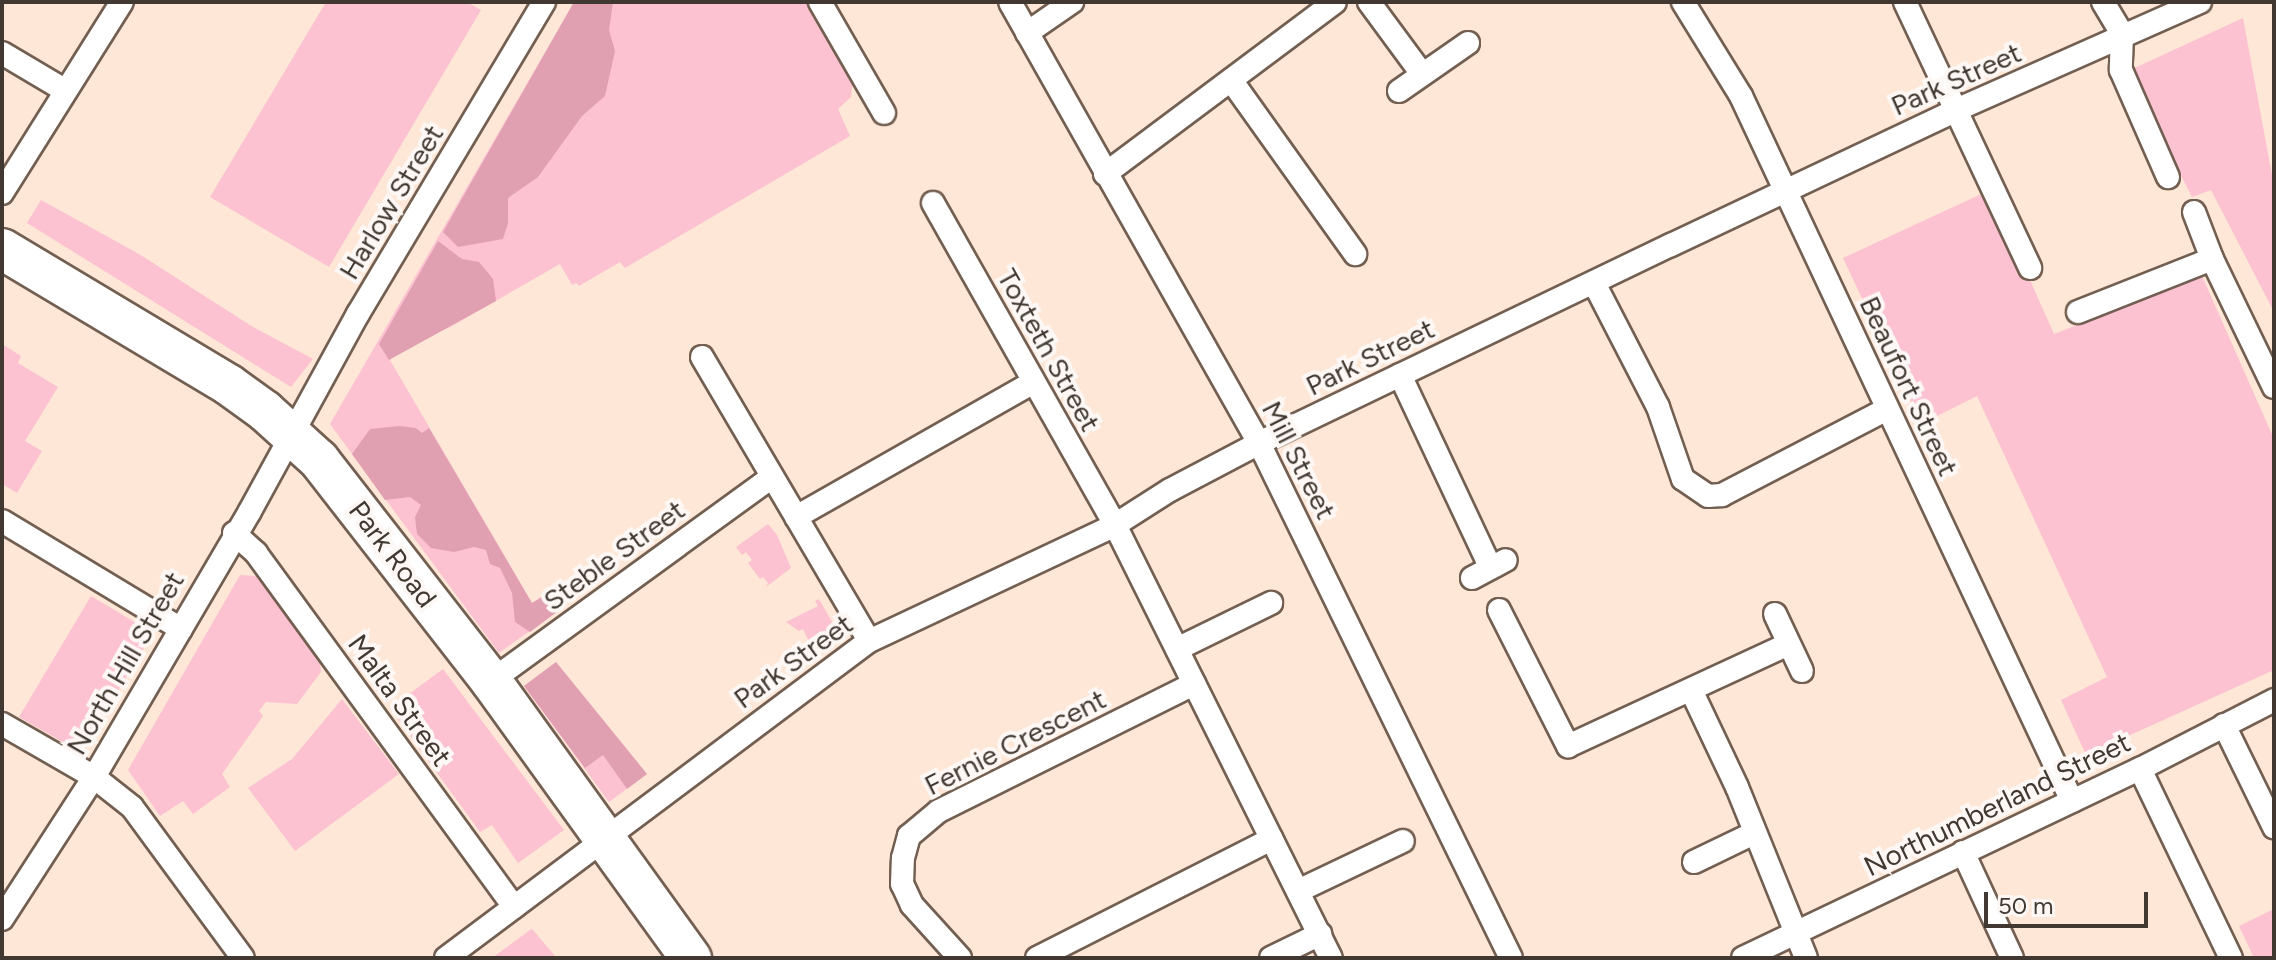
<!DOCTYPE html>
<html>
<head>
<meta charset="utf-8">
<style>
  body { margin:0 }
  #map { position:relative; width:2276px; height:960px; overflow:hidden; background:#fee7d6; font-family:Figtree,sans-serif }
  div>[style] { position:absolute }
  .green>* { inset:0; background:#fcc2d1 }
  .forest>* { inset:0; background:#e1a0b1 }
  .roads { filter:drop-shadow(2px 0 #735f51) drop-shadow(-2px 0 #735f51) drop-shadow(0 2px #735f51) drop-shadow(0 -2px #735f51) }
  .street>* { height:22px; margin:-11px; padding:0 11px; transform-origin:11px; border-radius:11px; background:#fff }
  .highway>* { height:40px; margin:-20px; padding:0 20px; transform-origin:20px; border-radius:20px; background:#fff }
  span { translate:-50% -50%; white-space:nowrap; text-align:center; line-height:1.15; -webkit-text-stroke:8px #fdf8f5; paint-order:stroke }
  .street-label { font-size:28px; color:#413831 }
  .frame { position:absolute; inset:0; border:4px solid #413831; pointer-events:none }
  .scale { position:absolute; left:1984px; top:892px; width:164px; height:36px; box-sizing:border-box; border:4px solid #413831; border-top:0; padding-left:10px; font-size:24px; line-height:28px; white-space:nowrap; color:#413831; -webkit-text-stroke:6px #fdf8f5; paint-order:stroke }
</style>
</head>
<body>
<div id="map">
  <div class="green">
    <i style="clip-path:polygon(326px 2px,467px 2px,481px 10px,329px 267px,210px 197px)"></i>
    <i style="clip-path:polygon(574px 2px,810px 2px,853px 78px,851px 97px,838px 109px,850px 136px,625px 268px,620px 262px,579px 286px,576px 283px,572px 285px,560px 264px,450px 327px,387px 355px,532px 603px,556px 588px,566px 605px,499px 653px,330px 424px)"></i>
    <i style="clip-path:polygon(2243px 18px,2274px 186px,2274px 312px,2211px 190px,2192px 197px,2128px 71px)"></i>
    <i style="clip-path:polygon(1990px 190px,2054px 334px,2202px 276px,2274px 439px,2274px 670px,2086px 755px,2061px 700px,2107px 677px,1977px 396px,1921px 424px,1843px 258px)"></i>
    <i style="clip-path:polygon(41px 200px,139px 254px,253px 327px,313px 359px,291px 387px,27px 223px)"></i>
    <i style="clip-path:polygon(2px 344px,21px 356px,18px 363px,58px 387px,25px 441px,42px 451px,17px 493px,2px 484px)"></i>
    <i style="clip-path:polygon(768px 524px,777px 535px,791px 568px,766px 587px,768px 583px,763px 577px,760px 579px,748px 563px,752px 560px,746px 552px,742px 555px,736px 547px)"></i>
    <i style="clip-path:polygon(240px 575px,257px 576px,320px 663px,321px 672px,297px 704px,266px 702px,259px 711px,263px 716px,222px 774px,230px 787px,193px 814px,183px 801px,160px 816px,128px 770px)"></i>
    <i style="clip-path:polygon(91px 596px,153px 633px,85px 745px,75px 740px,66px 744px,19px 717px)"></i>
    <i style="clip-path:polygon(819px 599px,839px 634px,814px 652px,803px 629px,799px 631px,786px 622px,818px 606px,815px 601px)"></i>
    <i style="clip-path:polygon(556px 662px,647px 774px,609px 802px,524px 686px)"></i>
    <i style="clip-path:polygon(443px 669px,564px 830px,518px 863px,492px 825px,480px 832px,390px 708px)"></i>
    <i style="clip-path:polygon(342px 699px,399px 774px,295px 851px,248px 788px,292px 759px)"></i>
    <i style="clip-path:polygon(2274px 909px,2274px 958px,2254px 958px,2239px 926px)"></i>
    <i style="clip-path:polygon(532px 929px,557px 958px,492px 958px,530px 930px)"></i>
  </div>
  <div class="forest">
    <i style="clip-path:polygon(574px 2px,613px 2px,609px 30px,615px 51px,605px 96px,582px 116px,538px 177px,508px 198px,508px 223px,503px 239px,458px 247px,443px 232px)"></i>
    <i style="clip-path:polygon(438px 241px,462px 259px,479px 262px,493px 279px,496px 301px,389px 360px,379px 344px)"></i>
    <i style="clip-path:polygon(399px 426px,416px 428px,422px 433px,429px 428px,532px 603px,556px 588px,566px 605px,530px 632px,515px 622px,512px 593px,500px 568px,490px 564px,486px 550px,474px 547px,454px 552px,431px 548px,417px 534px,415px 517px,421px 505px,410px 497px,385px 500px,352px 454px,370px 429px)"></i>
    <i style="clip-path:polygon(556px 662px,647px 774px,627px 789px,603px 755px,585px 768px,524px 686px)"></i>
  </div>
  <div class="roads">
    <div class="street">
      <i style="left:820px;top:2px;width:128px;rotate:60deg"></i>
      <i style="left:1010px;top:2px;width:506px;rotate:60.55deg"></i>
      <i style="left:1259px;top:443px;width:573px;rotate:63.93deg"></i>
      <i style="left:1369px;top:2px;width:89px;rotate:53.6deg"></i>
      <i style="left:1683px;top:2px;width:110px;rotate:58.3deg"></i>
      <i style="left:1741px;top:96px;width:779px;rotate:64.85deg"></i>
      <i style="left:1905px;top:2px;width:294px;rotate:64.8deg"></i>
      <i style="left:2103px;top:2px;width:37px;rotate:59deg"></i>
      <i style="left:2122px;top:34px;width:36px;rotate:92deg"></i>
      <i style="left:2121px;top:70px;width:117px;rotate:66.3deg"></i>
      <i style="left:1027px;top:33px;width:55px;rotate:-34.6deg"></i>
      <i style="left:2px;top:53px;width:74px;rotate:30.7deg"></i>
      <i style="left:1231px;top:80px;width:214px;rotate:54.5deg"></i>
      <i style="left:1399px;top:91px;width:84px;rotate:-34.8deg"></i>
      <i style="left:1105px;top:174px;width:287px;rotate:-36.8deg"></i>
      <i style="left:2px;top:193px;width:226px;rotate:-57.9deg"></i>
      <i style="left:933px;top:203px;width:370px;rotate:60.5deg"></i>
      <i style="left:1115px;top:525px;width:484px;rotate:63.5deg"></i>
      <i style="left:2194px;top:212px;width:50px;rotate:69deg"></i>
      <i style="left:2212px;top:259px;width:142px;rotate:64.2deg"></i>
      <i style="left:1594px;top:283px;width:140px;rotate:62.7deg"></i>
      <i style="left:1658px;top:407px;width:76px;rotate:70.9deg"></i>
      <i style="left:1683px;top:479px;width:30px;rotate:34deg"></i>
      <i style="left:1708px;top:496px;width:14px;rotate:-4deg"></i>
      <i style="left:1722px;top:495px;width:186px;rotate:-27.5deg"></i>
      <i style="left:2078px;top:312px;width:144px;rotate:-21.6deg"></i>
      <i style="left:702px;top:357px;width:329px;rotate:59.5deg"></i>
      <i style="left:1400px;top:375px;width:213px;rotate:64.8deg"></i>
      <i style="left:796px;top:517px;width:271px;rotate:-29.6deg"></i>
      <i style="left:2px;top:521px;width:209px;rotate:31.1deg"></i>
      <i style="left:234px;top:533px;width:30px;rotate:42deg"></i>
      <i style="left:256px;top:553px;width:438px;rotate:53.9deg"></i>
      <i style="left:1472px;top:578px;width:38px;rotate:-28deg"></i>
      <i style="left:1499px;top:610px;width:153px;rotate:63.1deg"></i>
      <i style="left:1568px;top:746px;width:243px;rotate:-24.8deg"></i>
      <i style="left:1775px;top:614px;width:63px;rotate:64.7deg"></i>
      <i style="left:1177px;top:649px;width:105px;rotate:-26.1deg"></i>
      <i style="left:491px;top:681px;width:347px;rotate:-36deg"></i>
      <i style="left:1691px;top:690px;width:107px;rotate:64.6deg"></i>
      <i style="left:1737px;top:787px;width:184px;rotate:68deg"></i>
      <i style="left:2px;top:724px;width:106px;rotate:29.9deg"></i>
      <i style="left:94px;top:777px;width:48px;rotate:38.3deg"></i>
      <i style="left:132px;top:807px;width:187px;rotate:53.7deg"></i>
      <i style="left:2224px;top:725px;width:114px;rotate:63.9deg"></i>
      <i style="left:2140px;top:769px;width:210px;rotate:64.3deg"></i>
      <i style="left:1963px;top:852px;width:117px;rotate:65.2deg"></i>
      <i style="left:1694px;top:862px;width:67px;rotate:-25.8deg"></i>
      <i style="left:1298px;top:891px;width:116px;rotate:-25.5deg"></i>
      <i style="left:2px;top:919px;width:169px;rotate:-57.1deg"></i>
      <i style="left:94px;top:777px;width:308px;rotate:-59.6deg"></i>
      <i style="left:250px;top:511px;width:225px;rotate:-61.3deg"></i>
      <i style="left:358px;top:314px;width:363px;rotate:-59.2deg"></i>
      <i style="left:446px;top:958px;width:529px;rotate:-36.85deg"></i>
      <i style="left:869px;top:641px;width:272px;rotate:-25.2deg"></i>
      <i style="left:1115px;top:525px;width:65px;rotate:-32.5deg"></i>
      <i style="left:1170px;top:490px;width:101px;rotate:-27.8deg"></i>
      <i style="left:1259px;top:443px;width:457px;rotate:-25.7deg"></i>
      <i style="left:1671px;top:245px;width:315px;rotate:-25.3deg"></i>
      <i style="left:1956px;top:110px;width:267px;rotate:-23.9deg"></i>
      <i style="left:960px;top:958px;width:72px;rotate:-132.2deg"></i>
      <i style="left:912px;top:905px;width:23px;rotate:-115deg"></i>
      <i style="left:902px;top:884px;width:26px;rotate:-88deg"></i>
      <i style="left:903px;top:858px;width:23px;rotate:-75deg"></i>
      <i style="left:909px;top:836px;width:39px;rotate:-40deg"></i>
      <i style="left:939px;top:811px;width:285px;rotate:-26.5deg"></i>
      <i style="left:1037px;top:958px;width:263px;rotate:-26.9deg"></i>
      <i style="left:1271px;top:958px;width:55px;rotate:-26.1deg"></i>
      <i style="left:1743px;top:958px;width:440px;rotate:-25.5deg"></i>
      <i style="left:2140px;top:769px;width:151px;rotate:-27.2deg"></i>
    </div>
    <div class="highway">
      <i style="left:2px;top:249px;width:265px;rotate:30.9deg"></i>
      <i style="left:229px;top:385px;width:44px;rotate:35.8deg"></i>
      <i style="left:265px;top:411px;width:73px;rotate:42.2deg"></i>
      <i style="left:319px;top:460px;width:280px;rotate:52.1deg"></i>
      <i style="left:491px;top:681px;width:342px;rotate:54.2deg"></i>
    </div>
  </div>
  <div class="street-label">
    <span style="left:1956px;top:79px;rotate:-24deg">Park Street</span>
    <span style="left:391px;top:202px;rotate:-59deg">Harlow Street</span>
    <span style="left:1049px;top:350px;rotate:61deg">Toxteth Street</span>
    <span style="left:1370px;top:357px;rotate:-26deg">Park Street</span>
    <span style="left:1909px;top:386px;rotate:65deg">Beaufort Street</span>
    <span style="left:1299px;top:460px;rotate:63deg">Mill Street</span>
    <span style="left:393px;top:554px;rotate:53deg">Park Road</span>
    <span style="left:614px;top:555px;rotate:-36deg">Steble Street</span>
    <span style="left:793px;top:661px;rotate:-36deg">Park Street</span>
    <span style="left:125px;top:663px;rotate:-60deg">North Hill Street</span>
    <span style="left:400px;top:700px;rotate:54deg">Malta Street</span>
    <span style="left:1015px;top:742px;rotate:-27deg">Fernie Crescent</span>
    <span style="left:1997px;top:804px;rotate:-26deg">Northumberland Street</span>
  </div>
  <div class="frame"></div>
  <div class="scale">50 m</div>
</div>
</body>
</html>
